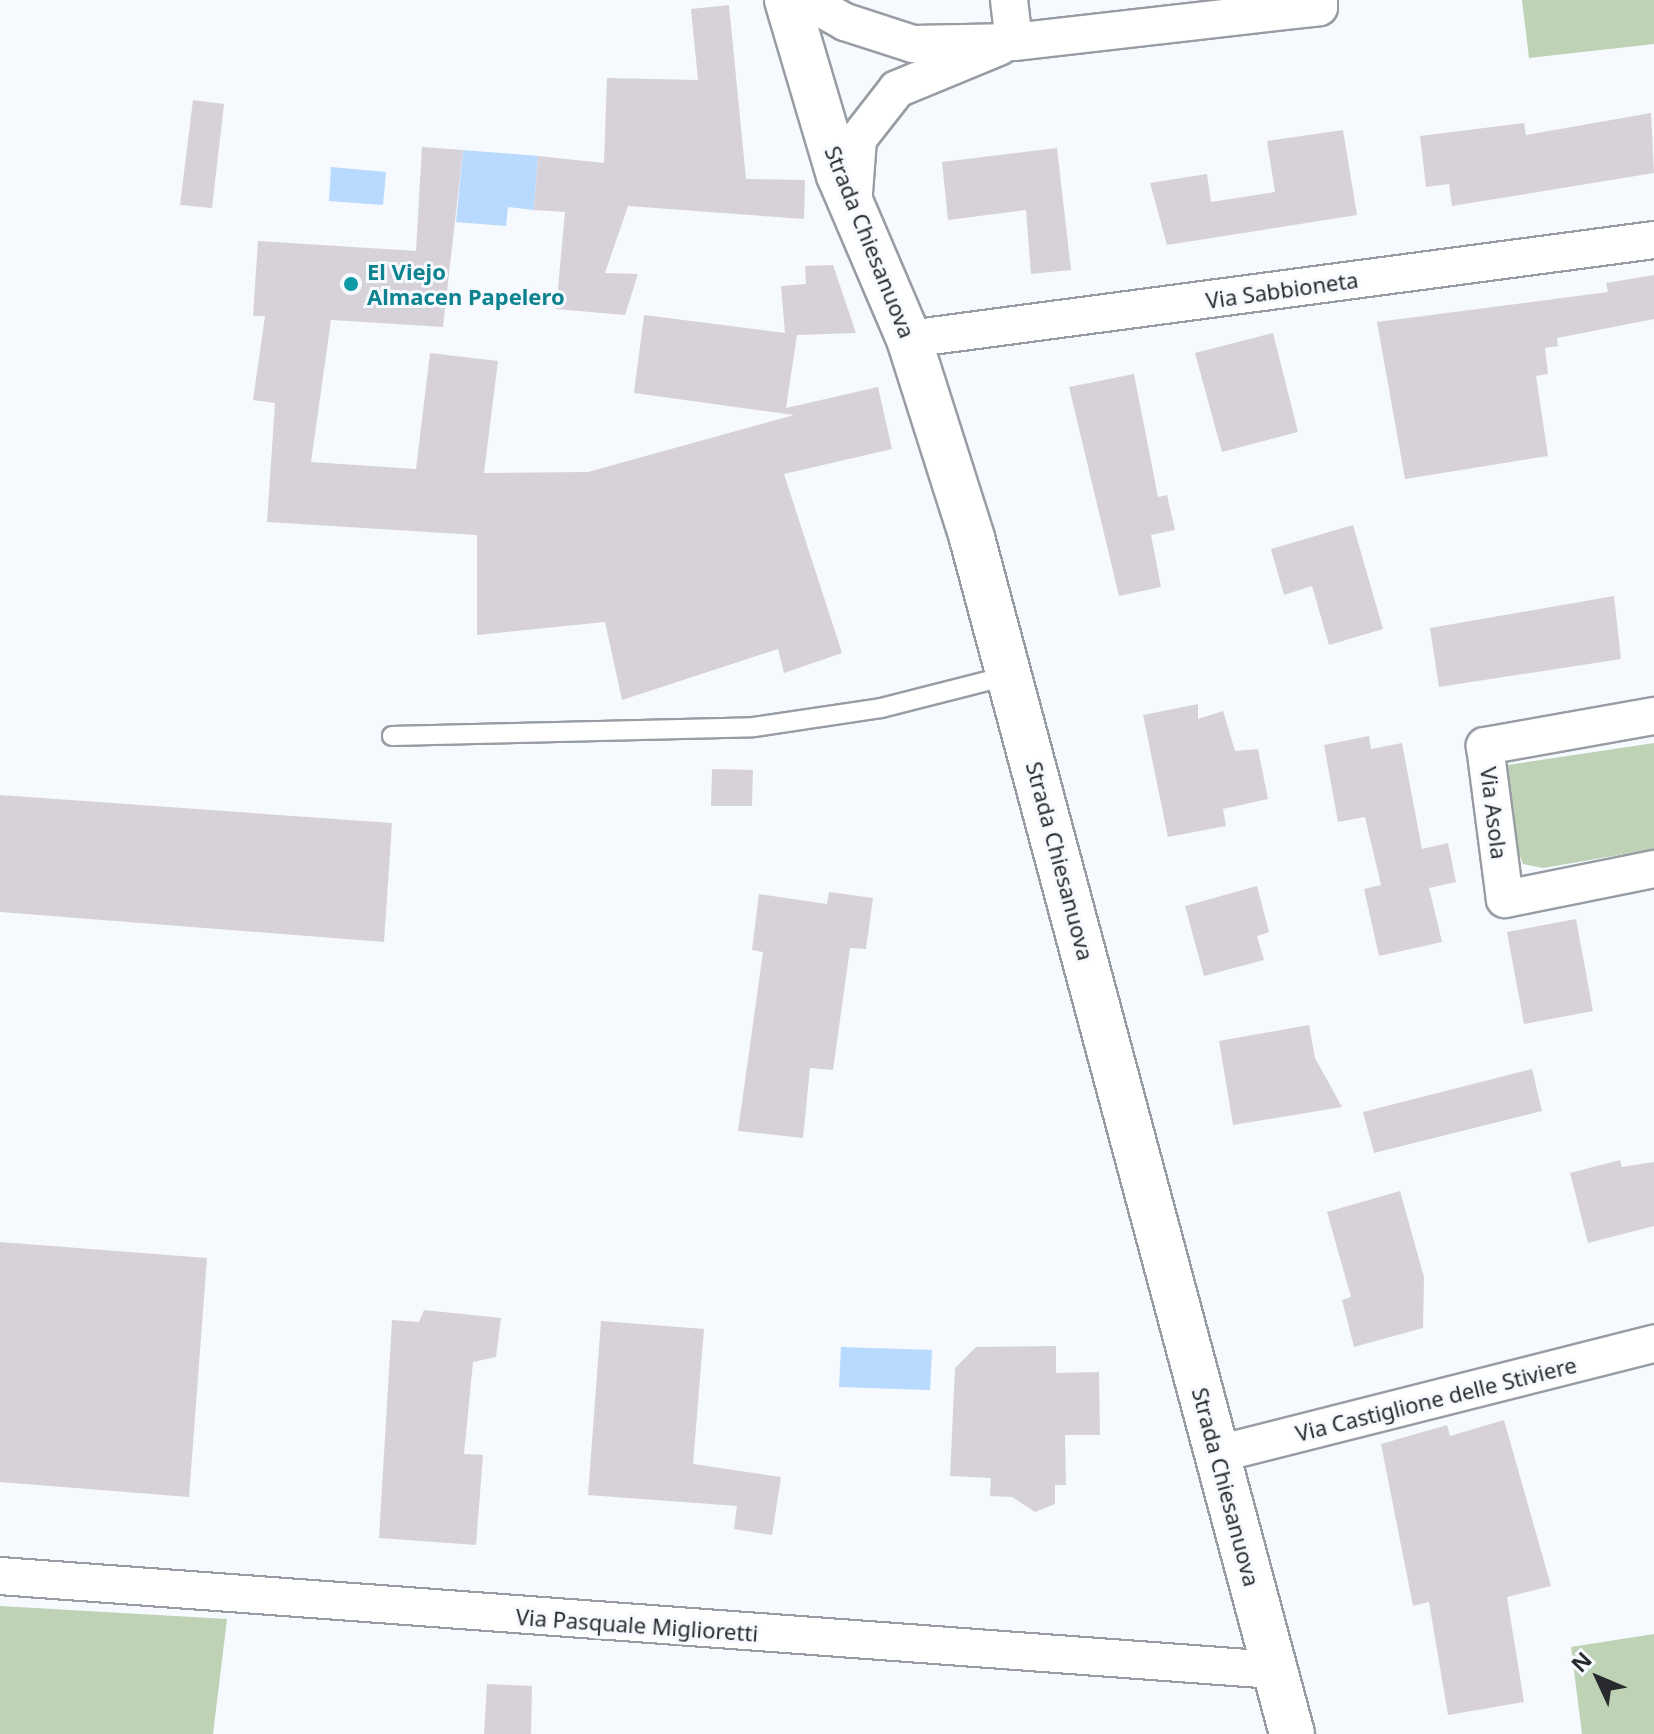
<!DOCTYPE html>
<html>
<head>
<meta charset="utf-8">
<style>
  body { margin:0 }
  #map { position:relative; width:1654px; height:1734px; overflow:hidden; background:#f6f9fe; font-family:"Noto Sans",sans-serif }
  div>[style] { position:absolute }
  .green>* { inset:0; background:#bed2b5 }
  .water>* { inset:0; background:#b8dafe }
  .building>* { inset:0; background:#d7d2d9 }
  .roads { filter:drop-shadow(2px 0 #989da4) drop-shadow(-2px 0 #989da4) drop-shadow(0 2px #989da4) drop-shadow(0 -2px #989da4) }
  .lane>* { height:18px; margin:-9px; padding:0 9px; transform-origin:9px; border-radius:9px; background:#fff }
  .street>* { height:36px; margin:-18px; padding:0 18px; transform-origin:18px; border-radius:18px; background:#fff }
  .secondary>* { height:44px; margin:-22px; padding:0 22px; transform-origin:22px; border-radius:22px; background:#fff }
  .dots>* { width:22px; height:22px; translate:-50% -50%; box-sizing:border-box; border:4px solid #f6f9fe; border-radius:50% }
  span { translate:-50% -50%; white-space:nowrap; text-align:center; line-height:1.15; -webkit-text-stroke:6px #f6f9fe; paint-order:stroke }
  .street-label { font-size:22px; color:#282a2d }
  .culture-label { font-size:22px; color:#0d838f; font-weight:700 }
  .left { translate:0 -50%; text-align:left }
  .north { position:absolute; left:1558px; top:1638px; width:80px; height:80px; -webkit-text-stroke:6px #f6f9fe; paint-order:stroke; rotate:314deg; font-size:22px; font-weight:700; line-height:32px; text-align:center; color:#282a2d }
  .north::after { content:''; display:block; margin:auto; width:28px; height:36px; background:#282a2d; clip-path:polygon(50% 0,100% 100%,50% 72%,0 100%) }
</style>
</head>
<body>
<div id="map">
  <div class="green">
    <i style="clip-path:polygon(1522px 0,1654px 0,1654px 44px,1529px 58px)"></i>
    <i style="clip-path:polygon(1654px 743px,1654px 849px,1543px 868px,1523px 864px,1511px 833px,1508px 765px)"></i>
    <i style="clip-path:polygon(0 1606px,227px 1619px,213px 1734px,0 1734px)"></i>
    <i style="clip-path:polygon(1654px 1634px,1654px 1734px,1582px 1734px,1571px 1647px)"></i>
  </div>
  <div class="water">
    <i style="clip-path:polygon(463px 150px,538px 156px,534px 210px,508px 207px,506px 226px,456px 222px)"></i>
    <i style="clip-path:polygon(331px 167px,386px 172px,383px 205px,329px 201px)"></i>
    <i style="clip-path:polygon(841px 1347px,932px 1350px,930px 1390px,839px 1387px)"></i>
  </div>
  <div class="building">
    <i style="clip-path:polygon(729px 5px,746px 179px,805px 180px,804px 219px,628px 206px,605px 273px,638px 274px,625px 315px,556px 309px,565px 212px,534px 210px,538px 156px,604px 163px,607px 78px,698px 80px,691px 9px)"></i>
    <i style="clip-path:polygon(193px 100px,224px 104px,212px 208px,180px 205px)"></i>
    <i style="clip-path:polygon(1651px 113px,1654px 173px,1452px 206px,1449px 184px,1426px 187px,1420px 136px,1524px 123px,1526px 135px)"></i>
    <i style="clip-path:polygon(1343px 130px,1357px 215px,1167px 245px,1150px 183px,1207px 174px,1211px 202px,1275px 192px,1267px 141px)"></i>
    <i style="clip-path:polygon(422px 147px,463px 150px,443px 327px,331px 320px,311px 462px,416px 469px,430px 353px,498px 361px,484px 473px,588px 472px,794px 415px,634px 393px,644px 315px,785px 333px,781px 286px,806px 284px,805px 266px,833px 265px,856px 333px,797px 335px,786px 408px,878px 387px,892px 449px,784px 474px,842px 653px,784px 673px,778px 649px,622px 700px,605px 622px,477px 635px,477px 535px,267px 522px,275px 403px,253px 400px,265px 316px,253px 316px,258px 241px,416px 251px)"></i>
    <i style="clip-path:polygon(1057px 148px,1071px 270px,1031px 274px,1026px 210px,948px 220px,942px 162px)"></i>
    <i style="clip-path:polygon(1654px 275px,1654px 319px,1557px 338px,1558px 346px,1545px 348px,1548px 374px,1536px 376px,1548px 456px,1405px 479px,1377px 322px,1608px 292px,1606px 283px)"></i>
    <i style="clip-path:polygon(1273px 333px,1298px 432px,1222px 452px,1195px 353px)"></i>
    <i style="clip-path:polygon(1134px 374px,1158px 497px,1167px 495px,1175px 530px,1151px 535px,1161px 587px,1119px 596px,1069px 387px)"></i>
    <i style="clip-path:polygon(1353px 525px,1383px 629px,1329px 645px,1312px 586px,1284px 595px,1271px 549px)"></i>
    <i style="clip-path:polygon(1614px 596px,1621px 659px,1439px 687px,1430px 628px)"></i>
    <i style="clip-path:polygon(1198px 704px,1198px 719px,1223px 711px,1235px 751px,1258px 749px,1268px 799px,1223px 809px,1226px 826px,1168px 837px,1143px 715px)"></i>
    <i style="clip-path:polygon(1369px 736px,1371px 749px,1402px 743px,1422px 849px,1448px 843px,1456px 882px,1429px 888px,1442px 942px,1379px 956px,1364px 889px,1381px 885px,1365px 817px,1338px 822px,1324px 745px)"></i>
    <i style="clip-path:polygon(712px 769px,753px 770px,752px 806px,711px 806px)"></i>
    <i style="clip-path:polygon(0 795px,392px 823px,384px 942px,0 912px)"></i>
    <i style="clip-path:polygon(1257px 886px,1269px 932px,1257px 936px,1264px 960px,1204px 976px,1185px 906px)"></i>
    <i style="clip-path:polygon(829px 892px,873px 898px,866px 949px,850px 948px,833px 1070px,810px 1068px,803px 1138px,738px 1131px,763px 952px,752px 950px,759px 894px,827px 904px)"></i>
    <i style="clip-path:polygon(1576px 919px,1593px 1011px,1524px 1024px,1507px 932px)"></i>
    <i style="clip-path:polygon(1309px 1025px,1315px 1058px,1342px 1107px,1233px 1125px,1219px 1041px)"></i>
    <i style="clip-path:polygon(1532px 1069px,1542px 1111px,1374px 1153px,1363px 1112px)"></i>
    <i style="clip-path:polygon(1620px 1160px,1622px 1167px,1654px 1162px,1654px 1226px,1588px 1243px,1570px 1173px)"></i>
    <i style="clip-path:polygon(1400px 1191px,1424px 1277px,1423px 1328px,1354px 1347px,1342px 1300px,1351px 1297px,1327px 1212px)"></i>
    <i style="clip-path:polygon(0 1242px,207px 1258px,189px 1497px,0 1482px)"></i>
    <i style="clip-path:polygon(424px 1310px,501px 1318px,496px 1357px,473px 1362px,464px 1454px,483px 1455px,476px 1545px,379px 1538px,392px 1320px,419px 1322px)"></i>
    <i style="clip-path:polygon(601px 1321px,704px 1329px,693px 1464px,781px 1477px,772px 1535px,734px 1529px,737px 1506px,588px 1495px)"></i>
    <i style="clip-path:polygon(1056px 1346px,1056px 1373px,1099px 1372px,1100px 1435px,1065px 1435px,1066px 1485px,1055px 1485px,1055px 1504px,1035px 1512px,1012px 1497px,990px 1496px,991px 1478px,950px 1476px,955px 1368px,976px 1347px)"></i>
    <i style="clip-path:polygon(1504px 1420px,1551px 1586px,1507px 1597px,1524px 1702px,1448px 1715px,1429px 1602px,1413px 1606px,1381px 1444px,1447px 1425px,1450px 1436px)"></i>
    <i style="clip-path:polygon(487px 1684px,532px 1686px,531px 1734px,484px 1734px)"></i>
  </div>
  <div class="roads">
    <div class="lane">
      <i style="left:392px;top:736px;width:362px;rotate:-1.4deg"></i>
      <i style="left:754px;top:727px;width:128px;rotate:-8.5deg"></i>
      <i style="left:881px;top:708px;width:133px;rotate:-14.3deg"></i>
    </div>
    <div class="street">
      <i style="left:806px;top:0;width:45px;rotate:29.4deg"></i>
      <i style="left:845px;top:22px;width:71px;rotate:17.9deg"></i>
      <i style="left:913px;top:44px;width:101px;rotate:-1.1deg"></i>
      <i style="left:1014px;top:42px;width:307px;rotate:-6.5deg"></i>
      <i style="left:1319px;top:7px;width:7px;rotate:-90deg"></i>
      <i style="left:1009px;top:0;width:42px;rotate:83.2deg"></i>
      <i style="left:853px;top:206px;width:67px;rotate:-85.7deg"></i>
      <i style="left:858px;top:139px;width:63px;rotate:-52deg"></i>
      <i style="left:897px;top:89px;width:110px;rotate:-22.4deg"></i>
      <i style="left:909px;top:339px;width:752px;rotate:-7.57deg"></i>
      <i style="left:1654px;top:716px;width:172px;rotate:169.9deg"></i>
      <i style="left:1485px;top:746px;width:154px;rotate:82.6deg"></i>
      <i style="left:1505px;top:899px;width:152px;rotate:-11.4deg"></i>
      <i style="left:1218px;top:1454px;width:450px;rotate:-14.2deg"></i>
      <i style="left:0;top:1576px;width:1278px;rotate:4.22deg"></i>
    </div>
    <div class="secondary">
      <i style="left:787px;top:0;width:183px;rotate:73.5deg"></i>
      <i style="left:839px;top:175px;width:178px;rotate:66.9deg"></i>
      <i style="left:909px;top:339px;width:209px;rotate:72.4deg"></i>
      <i style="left:972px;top:538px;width:1238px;rotate:75.02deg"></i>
    </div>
  </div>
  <div class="dots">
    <i style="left:351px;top:284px;background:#0f9aa8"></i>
  </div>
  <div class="street-label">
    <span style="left:870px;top:242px;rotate:68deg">Strada Chiesanuova</span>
    <span style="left:1282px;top:290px;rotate:-8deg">Via Sabbioneta</span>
    <span style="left:1494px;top:813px;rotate:83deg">Via Asola</span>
    <span style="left:1060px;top:861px;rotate:75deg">Strada Chiesanuova</span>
    <span style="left:1436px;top:1399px;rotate:-14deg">Via Castiglione delle Stiviere</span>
    <span style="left:1226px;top:1487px;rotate:75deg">Strada Chiesanuova</span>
    <span style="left:637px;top:1625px;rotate:4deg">Via Pasquale Miglioretti</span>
  </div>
  <div class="culture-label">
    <span class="left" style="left:367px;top:284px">El Viejo<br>Almacen Papelero</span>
  </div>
  <div class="north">N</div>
</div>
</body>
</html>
